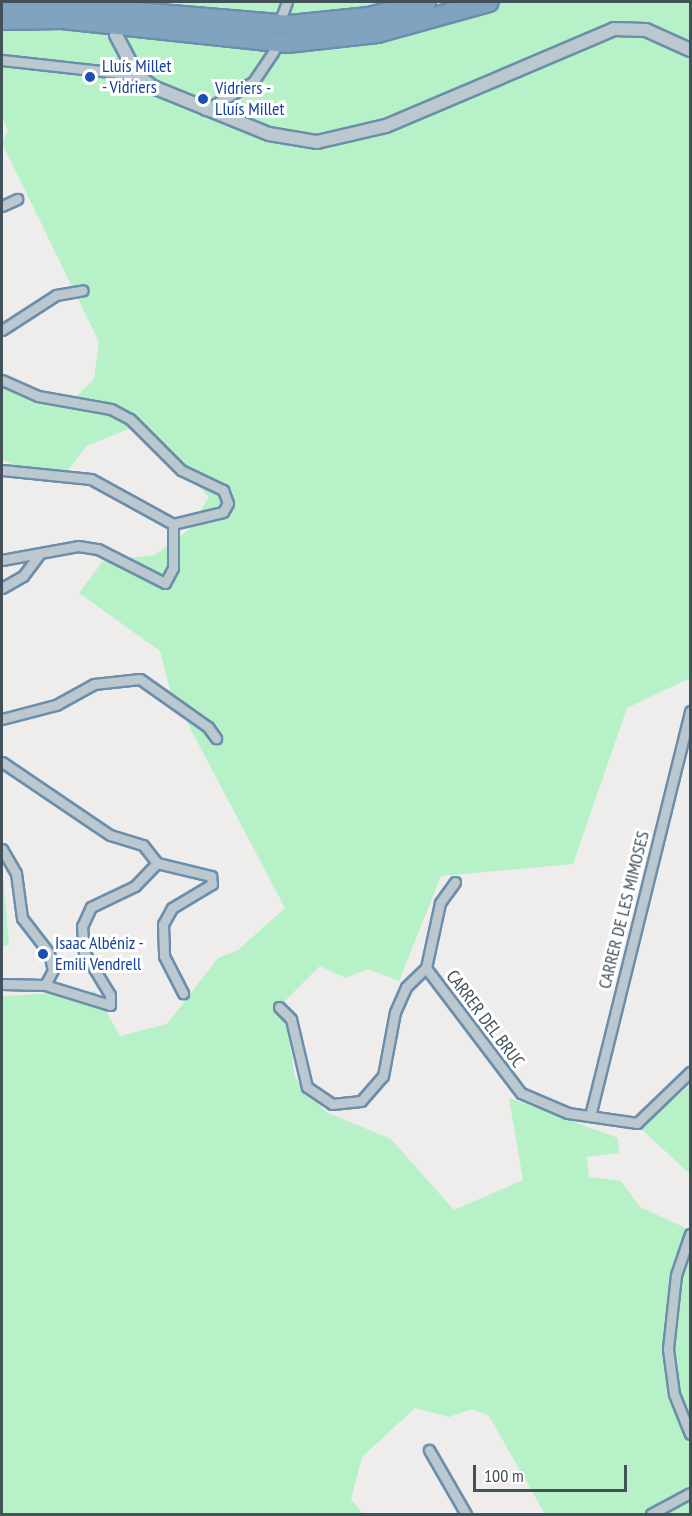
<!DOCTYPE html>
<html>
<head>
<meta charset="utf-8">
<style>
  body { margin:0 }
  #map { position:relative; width:692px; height:1516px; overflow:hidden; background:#efecec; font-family:"PT Sans Narrow",sans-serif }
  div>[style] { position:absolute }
  .green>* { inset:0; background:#b6f1c8 }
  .roads { filter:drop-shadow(2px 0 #6b8eab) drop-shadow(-2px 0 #6b8eab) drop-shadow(0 2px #6b8eab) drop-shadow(0 -2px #6b8eab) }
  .minor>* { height:9px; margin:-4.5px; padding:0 4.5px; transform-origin:4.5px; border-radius:4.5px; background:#bbc8d0 }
  .tertiary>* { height:12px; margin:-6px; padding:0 6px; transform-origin:6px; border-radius:6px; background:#bbc8d0 }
  .motorway>* { height:18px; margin:-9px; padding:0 9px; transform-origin:9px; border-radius:9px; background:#80a3bf }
  .dots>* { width:16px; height:16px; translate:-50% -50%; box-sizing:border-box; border:3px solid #fff; border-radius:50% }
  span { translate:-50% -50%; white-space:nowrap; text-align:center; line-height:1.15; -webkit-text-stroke:6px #fff; paint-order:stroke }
  .transit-label { font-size:18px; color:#164399 }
  .left { translate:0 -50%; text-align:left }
  .street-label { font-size:18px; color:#43515a }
  .frame { position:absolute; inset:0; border:3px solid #43515a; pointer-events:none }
  .scale { position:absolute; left:473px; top:1465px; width:154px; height:27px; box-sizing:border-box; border:3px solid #43515a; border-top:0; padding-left:8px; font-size:18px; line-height:21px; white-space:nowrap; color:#43515a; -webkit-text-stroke:4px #fff; paint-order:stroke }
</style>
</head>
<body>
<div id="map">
  <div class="green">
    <i style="clip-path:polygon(2px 2px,690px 2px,690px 678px,627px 708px,573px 864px,441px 876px,399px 981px,368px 969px,346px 978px,320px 966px,284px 1002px,295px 1078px,326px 1112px,391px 1139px,454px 1210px,523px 1180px,509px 1098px,618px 1138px,619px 1153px,587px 1157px,589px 1177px,621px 1181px,640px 1207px,690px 1230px,690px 1514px,545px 1514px,489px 1416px,472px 1409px,449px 1417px,415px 1408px,362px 1457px,351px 1499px,363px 1514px,2px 1514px,2px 996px,95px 991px,120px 1036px,167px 1024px,218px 958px,238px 950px,285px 908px,170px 690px,160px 651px,79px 593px,103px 561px,155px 555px,187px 531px,209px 497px,140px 424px,87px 446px,67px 471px,16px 466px,2px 459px,2px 387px,35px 403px,68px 405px,94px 379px,99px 342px,2px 143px,8px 131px,2px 116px)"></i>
    <i style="clip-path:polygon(2px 864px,9px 945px,2px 946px)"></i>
    <i style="clip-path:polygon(690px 1085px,690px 1174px,640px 1128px)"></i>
  </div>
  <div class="roads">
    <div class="minor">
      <i style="left:282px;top:15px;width:14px;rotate:-69deg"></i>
      <i style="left:2px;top:60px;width:136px;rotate:6.3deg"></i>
      <i style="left:205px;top:110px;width:56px;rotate:-30.3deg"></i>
      <i style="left:253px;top:82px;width:37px;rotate:-56deg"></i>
      <i style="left:2px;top:206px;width:17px;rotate:-25deg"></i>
      <i style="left:2px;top:330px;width:64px;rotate:-32.9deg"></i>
      <i style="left:56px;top:295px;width:27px;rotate:-10deg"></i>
      <i style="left:2px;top:380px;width:39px;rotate:24deg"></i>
      <i style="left:38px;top:396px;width:74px;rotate:10.1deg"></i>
      <i style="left:111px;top:409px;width:21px;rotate:28deg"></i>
      <i style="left:130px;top:419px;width:72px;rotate:45deg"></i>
      <i style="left:181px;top:470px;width:47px;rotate:25.5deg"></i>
      <i style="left:223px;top:490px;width:14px;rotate:69deg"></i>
      <i style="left:228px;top:503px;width:10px;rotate:119deg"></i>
      <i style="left:223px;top:512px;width:51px;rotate:166.5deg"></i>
      <i style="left:2px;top:470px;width:89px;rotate:5.8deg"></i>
      <i style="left:91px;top:479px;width:94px;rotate:28.8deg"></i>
      <i style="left:2px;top:560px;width:77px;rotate:-10.4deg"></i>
      <i style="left:78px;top:546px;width:20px;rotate:9deg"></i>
      <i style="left:98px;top:549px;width:75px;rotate:26.9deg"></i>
      <i style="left:165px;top:583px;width:17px;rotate:-62deg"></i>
      <i style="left:173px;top:568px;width:44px;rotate:-90deg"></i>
      <i style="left:2px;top:588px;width:24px;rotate:-30deg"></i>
      <i style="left:23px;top:576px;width:25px;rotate:-53deg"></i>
      <i style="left:2px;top:719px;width:56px;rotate:-14.5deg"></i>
      <i style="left:56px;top:705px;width:43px;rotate:-28.9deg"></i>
      <i style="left:94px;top:684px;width:46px;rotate:-6.2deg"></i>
      <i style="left:140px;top:679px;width:83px;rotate:35.2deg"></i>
      <i style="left:208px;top:727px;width:14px;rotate:54deg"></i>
      <i style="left:2px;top:762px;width:130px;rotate:34.1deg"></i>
      <i style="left:110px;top:835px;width:34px;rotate:17deg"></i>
      <i style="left:143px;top:845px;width:23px;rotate:52deg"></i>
      <i style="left:157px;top:863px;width:32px;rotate:134deg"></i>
      <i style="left:135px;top:886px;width:49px;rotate:154.5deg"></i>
      <i style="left:91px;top:907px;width:21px;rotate:115deg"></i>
      <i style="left:82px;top:926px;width:26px;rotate:86deg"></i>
      <i style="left:84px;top:952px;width:50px;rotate:58.8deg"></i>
      <i style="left:110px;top:995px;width:10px;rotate:90deg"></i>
      <i style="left:110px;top:1005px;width:68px;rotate:-162.9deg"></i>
      <i style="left:45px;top:985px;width:43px;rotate:-178.7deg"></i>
      <i style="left:2px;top:849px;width:28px;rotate:60deg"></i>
      <i style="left:16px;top:873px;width:45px;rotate:82.4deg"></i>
      <i style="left:22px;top:918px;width:44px;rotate:52.4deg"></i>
      <i style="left:49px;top:953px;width:17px;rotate:77deg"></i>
      <i style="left:53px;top:970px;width:17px;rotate:118deg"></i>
      <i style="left:157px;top:863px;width:56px;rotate:13.5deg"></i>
      <i style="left:211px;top:876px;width:8px;rotate:83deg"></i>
      <i style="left:212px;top:884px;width:47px;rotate:149deg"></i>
      <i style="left:172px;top:908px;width:18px;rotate:119deg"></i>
      <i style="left:163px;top:924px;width:32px;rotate:88deg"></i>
      <i style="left:164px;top:956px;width:42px;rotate:62.8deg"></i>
      <i style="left:455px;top:882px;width:26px;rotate:126deg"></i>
      <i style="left:440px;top:903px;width:66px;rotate:102.2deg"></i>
      <i style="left:426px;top:968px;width:157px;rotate:52.8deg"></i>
      <i style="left:521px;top:1093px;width:51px;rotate:23.1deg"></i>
      <i style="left:568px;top:1113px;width:70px;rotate:8.2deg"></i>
      <i style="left:637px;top:1123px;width:74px;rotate:-43.9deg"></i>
      <i style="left:279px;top:1007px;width:17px;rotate:45deg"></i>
      <i style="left:291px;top:1019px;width:70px;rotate:76.8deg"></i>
      <i style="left:307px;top:1087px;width:30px;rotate:34deg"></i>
      <i style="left:332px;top:1104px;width:29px;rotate:-6deg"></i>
      <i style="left:361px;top:1101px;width:33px;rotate:-49deg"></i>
      <i style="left:383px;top:1076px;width:65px;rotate:-79.4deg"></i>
      <i style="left:395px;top:1012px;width:27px;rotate:-66deg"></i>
      <i style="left:406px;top:987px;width:28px;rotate:-44deg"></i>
      <i style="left:590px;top:1116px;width:417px;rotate:-76.1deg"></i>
      <i style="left:690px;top:1234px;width:43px;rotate:108.9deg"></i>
      <i style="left:676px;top:1275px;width:74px;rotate:96.2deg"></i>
      <i style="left:668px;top:1349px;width:45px;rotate:82.4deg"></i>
      <i style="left:674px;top:1394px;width:43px;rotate:68.2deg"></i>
      <i style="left:429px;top:1450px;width:74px;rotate:60deg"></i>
      <i style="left:651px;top:1514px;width:44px;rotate:-28.3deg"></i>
    </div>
    <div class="tertiary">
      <i style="left:116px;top:35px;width:45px;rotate:62.3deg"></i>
      <i style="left:137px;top:75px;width:20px;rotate:37deg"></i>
      <i style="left:153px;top:87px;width:125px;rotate:22.1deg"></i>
      <i style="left:269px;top:134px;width:49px;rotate:9.5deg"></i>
      <i style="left:317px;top:142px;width:71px;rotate:-13.1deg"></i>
      <i style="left:386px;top:126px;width:248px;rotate:-23deg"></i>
      <i style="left:614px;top:29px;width:32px;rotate:2deg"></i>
      <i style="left:646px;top:30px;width:48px;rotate:24.4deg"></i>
    </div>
    <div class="motorway">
      <i style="left:2px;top:2px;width:15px"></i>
      <i style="left:18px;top:2px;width:273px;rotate:4.8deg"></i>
      <i style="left:290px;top:25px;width:79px;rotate:-5.8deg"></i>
      <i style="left:369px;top:17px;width:59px;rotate:-14.7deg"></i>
      <i style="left:2px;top:20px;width:60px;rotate:-1deg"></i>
      <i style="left:62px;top:19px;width:226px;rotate:6.1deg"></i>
      <i style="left:287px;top:43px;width:91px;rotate:-6.3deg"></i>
      <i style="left:377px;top:33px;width:116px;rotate:-15.5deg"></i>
    </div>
  </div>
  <div class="dots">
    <i style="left:90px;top:77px;background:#1a4fb4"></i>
    <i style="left:203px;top:99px;background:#1a4fb4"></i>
    <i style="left:43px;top:954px;background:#1a4fb4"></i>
  </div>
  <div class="transit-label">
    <span class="left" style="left:102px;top:77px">Lluís Millet<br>- Vidriers</span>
    <span class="left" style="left:215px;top:99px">Vidriers -<br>Lluís Millet</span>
    <span class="left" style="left:55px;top:954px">Isaac Albéniz -<br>Emili Vendrell</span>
  </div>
  <div class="street-label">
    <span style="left:624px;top:910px;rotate:-76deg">CARRER DE LES MIMOSES</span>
    <span style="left:485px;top:1019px;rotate:53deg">CARRER DEL BRUC</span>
  </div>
  <div class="frame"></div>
  <div class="scale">100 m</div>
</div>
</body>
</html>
